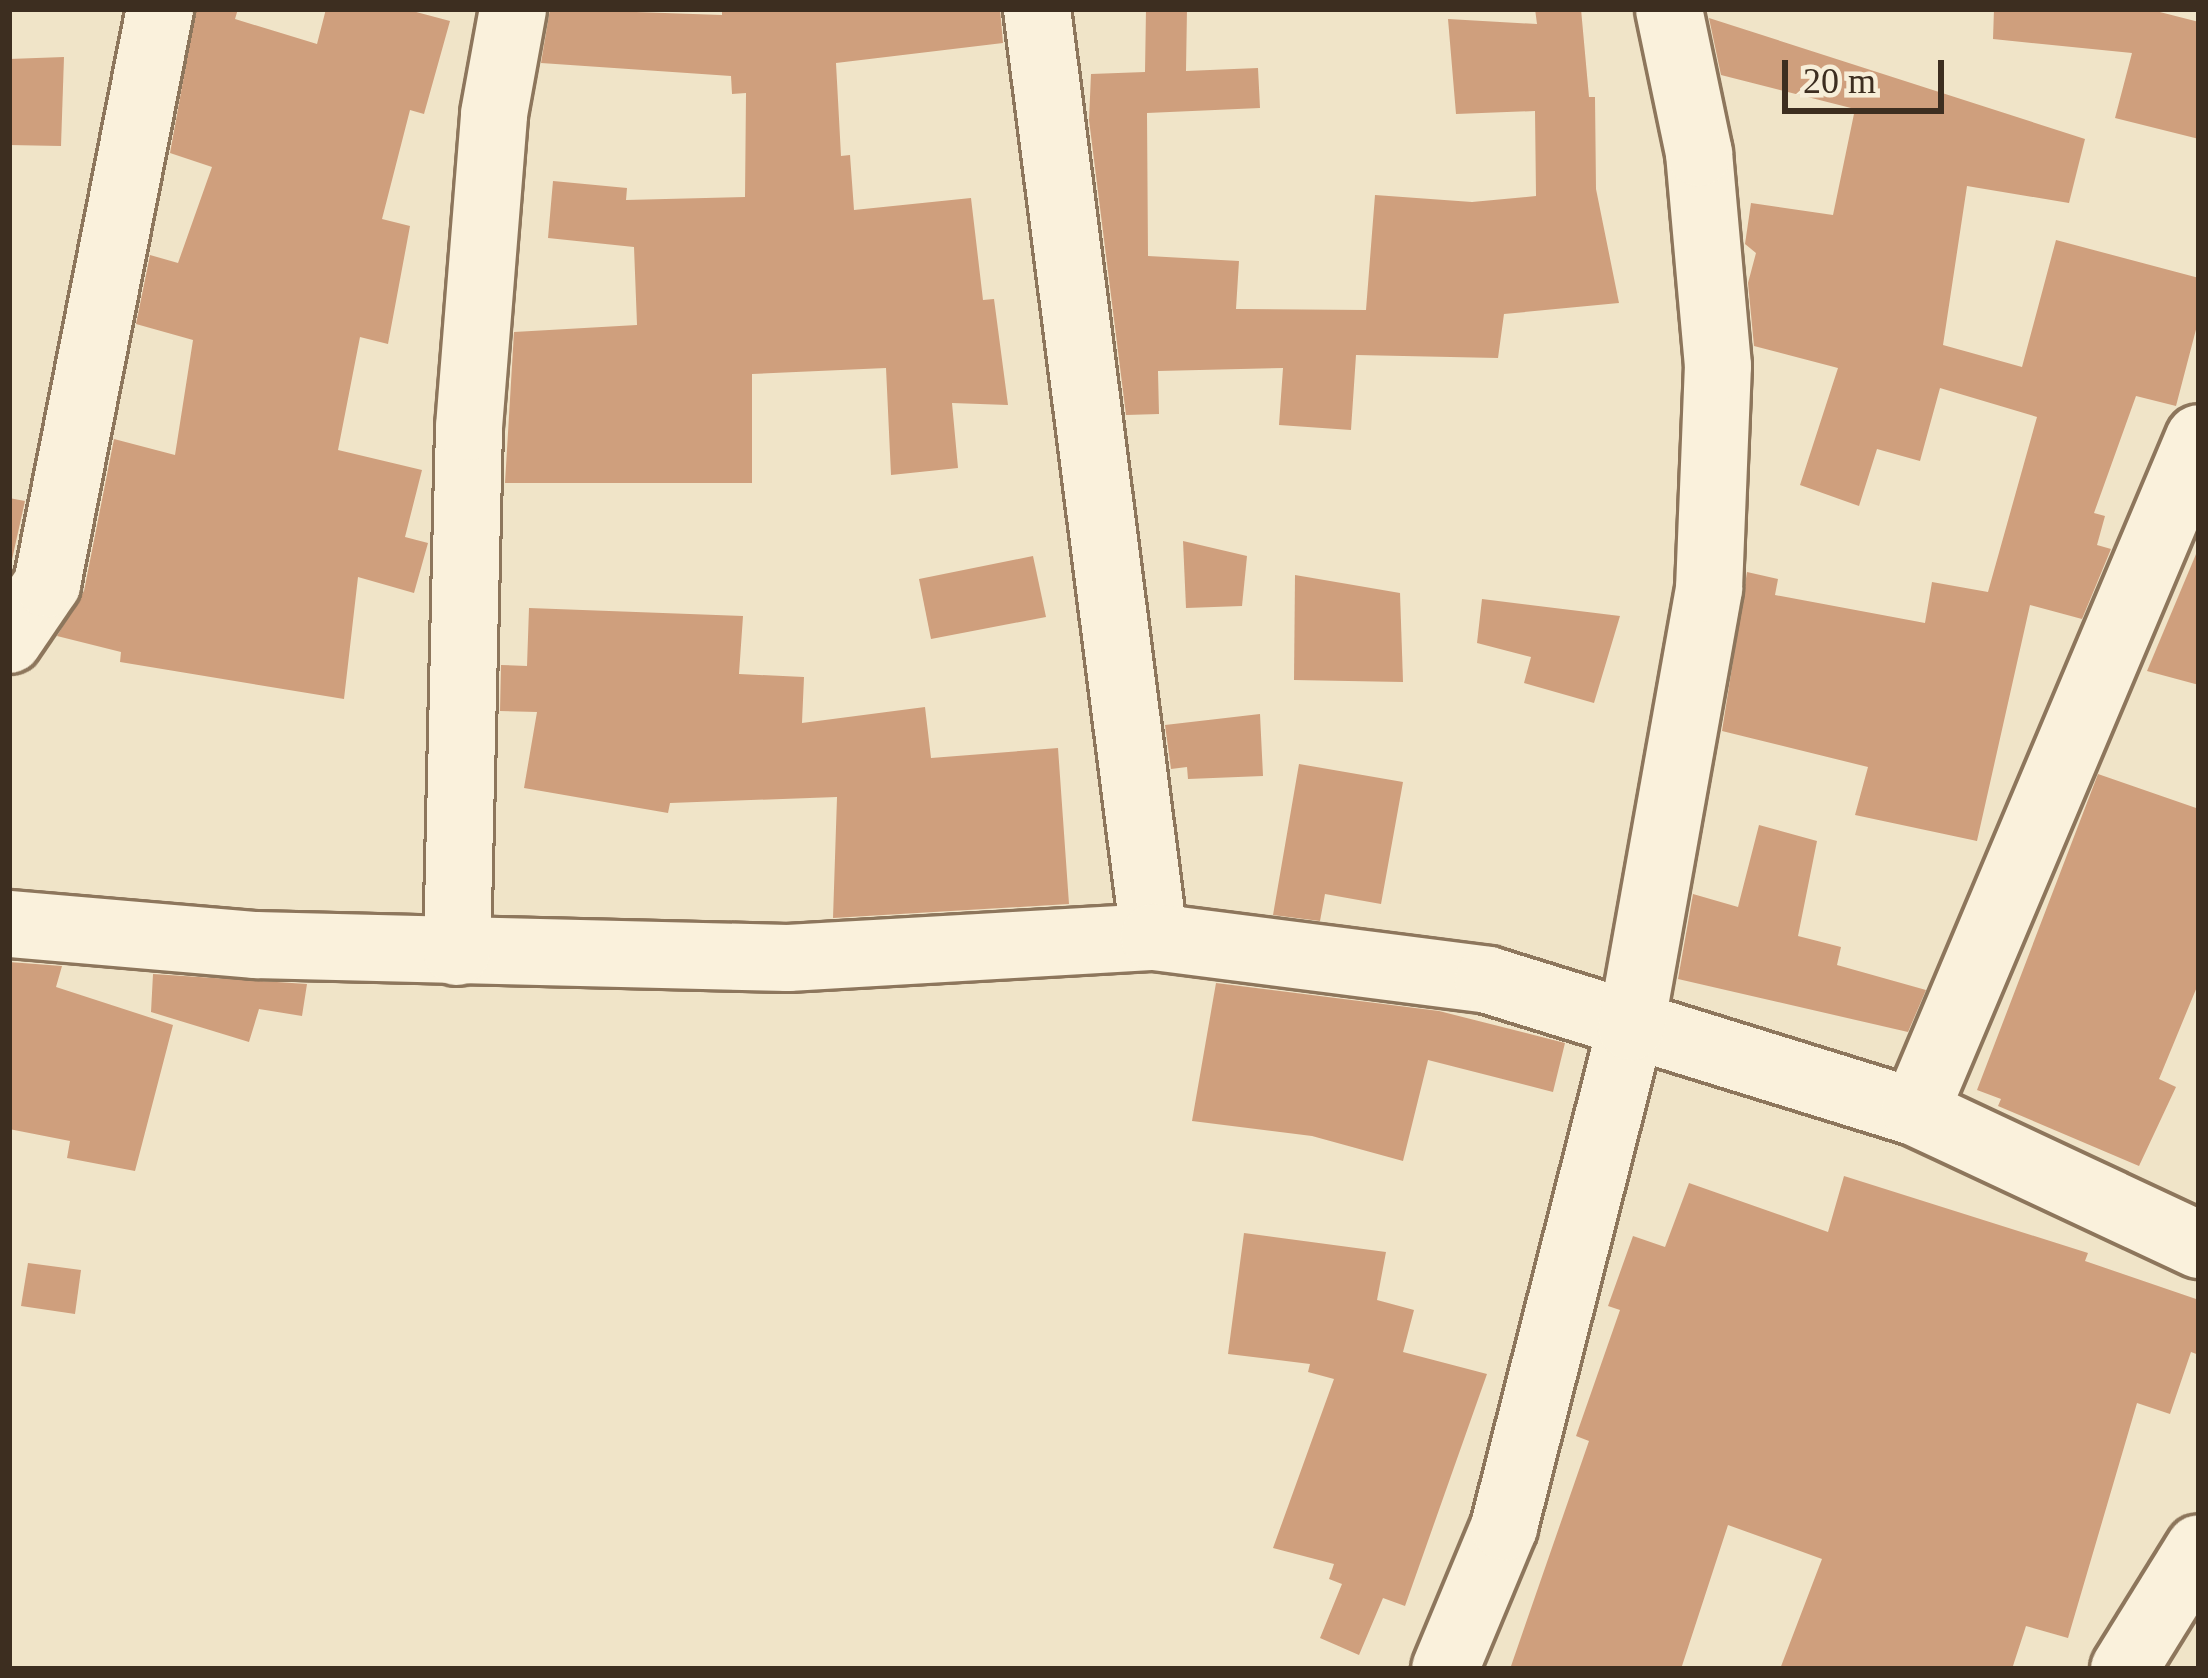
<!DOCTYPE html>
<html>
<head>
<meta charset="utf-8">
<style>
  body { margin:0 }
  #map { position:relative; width:2208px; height:1678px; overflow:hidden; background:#f0e4c8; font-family:Georgia,serif }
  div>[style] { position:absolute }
  .building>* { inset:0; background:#cf9f7d }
  .roads { filter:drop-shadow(3px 0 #8d765c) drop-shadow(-3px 0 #8d765c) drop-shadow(0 3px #8d765c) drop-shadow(0 -3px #8d765c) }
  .minor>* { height:66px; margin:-33px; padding:0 33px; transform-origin:33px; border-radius:33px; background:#faf1dc }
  span { translate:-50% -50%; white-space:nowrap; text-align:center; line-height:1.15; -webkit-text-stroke:12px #f7eed8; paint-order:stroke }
  .frame { position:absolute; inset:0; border:12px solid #3d2e20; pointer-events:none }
  .scale { position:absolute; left:1782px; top:60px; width:162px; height:54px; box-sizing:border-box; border:6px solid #3d2e20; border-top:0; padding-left:15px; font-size:36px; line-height:42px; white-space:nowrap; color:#3d2e20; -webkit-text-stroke:9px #f7eed8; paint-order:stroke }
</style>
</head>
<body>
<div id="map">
  <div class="building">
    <i style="clip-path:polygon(196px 9px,238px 9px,235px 19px,317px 44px,326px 9px,405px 9px,450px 21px,424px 114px,410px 110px,382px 219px,410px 226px,388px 344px,360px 337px,338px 450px,422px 470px,405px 537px,428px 543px,414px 593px,358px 577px,344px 699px,120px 662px,121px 652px,57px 636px,84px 591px,114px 439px,175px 455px,193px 340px,136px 324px,150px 255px,178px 263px,212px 167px,170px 153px)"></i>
    <i style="clip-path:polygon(550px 9px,722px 15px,722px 9px,1000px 9px,1003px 43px,836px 63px,841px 156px,850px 155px,854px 210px,971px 198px,983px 300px,994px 299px,1008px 405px,952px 403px,958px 468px,891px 475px,886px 368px,752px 374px,752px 483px,505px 483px,514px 332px,637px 325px,634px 247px,548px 238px,553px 181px,627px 188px,626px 200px,745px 197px,746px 93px,732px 94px,731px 76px,541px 63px)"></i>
    <i style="clip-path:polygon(1146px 9px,1187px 9px,1186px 71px,1258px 68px,1260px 108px,1147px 113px,1148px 256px,1239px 261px,1236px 309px,1366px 310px,1375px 195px,1472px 202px,1536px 196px,1535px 111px,1456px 114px,1448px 19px,1537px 24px,1535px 9px,1581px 9px,1589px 97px,1595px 97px,1596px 189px,1619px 303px,1504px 314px,1498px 358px,1356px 355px,1351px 430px,1279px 425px,1283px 368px,1158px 371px,1159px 414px,1126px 415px,1089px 120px,1091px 74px,1145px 72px)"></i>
    <i style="clip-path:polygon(1994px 9px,2148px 9px,2199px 22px,2199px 139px,2115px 118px,2132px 53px,1993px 39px)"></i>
    <i style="clip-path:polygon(1709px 18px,2085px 139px,2069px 203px,1967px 186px,1943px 345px,2022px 367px,2056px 240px,2199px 278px,2199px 318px,2176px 406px,2136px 396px,2094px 513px,2105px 516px,2097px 545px,2111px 549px,2082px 619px,2030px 605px,1977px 841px,1855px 815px,1868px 767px,1722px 731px,1747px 572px,1778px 579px,1775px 595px,1925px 623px,1932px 582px,1988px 592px,2037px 417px,1940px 388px,1920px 461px,1877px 449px,1859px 506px,1800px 485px,1838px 368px,1754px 346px,1748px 283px,1756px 253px,1745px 244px,1751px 203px,1833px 215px,1855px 109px,1721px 75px)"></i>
    <i style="clip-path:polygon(64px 57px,61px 146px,9px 145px,9px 59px)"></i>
    <i style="clip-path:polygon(9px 498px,25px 501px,9px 573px)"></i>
    <i style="clip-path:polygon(1183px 541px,1247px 556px,1242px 606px,1186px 608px)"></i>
    <i style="clip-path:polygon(2199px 547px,2199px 685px,2147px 671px)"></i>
    <i style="clip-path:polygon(1033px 556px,1046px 617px,931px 639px,919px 579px)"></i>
    <i style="clip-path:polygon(1295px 575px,1400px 593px,1403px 682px,1294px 680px)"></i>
    <i style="clip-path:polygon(1482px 599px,1620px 616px,1594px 703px,1524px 683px,1531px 657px,1477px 643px)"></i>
    <i style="clip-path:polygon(529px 608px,743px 616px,739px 674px,804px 677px,802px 723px,925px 707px,931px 758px,1058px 748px,1069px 904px,833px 918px,837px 797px,670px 803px,668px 813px,524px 788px,537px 712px,500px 711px,501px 665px,527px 666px)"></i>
    <i style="clip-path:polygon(1260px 714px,1263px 776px,1188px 779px,1187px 767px,1171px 769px,1165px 725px)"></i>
    <i style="clip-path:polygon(1299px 764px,1403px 782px,1381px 904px,1325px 894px,1320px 921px,1273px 915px)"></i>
    <i style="clip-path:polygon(2098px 774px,2199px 809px,2199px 982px,2159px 1079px,2176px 1087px,2139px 1166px,1998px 1106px,2001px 1099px,1977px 1090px)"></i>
    <i style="clip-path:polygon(1759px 825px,1817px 841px,1798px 936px,1841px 947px,1837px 965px,1926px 990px,1908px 1032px,1678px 979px,1693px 894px,1738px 907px)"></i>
    <i style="clip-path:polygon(9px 962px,62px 966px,56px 987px,173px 1025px,135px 1171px,67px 1158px,70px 1141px,9px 1129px)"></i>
    <i style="clip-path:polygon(153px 974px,307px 984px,302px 1016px,259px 1009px,249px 1042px,151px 1012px)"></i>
    <i style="clip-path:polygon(1216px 983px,1439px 1011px,1565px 1043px,1553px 1092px,1428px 1060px,1403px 1161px,1312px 1136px,1192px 1121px)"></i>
    <i style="clip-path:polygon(1844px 1176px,2088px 1253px,2085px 1261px,2199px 1300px,2199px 1355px,2191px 1352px,2170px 1414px,2137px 1403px,2068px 1638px,2026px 1626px,2012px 1669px,1780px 1669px,1822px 1559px,1728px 1525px,1681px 1669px,1510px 1669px,1589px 1441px,1576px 1436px,1620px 1310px,1608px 1306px,1633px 1236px,1665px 1247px,1689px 1183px,1828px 1232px)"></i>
    <i style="clip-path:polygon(1244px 1233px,1386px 1252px,1377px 1300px,1414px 1310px,1403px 1352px,1487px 1374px,1405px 1606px,1383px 1598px,1359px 1655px,1320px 1638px,1342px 1584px,1329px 1579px,1334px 1564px,1273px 1548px,1334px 1379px,1308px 1372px,1310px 1364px,1228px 1354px)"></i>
    <i style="clip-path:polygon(28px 1263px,81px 1270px,75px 1314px,21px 1306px)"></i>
  </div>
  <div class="roads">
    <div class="minor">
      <i style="left:1037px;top:9px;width:935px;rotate:82.81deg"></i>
      <i style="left:9px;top:640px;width:68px;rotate:-55.8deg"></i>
      <i style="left:47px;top:584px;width:586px;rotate:-78.88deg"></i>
      <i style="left:9px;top:924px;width:247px;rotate:4.9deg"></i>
      <i style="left:255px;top:945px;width:533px;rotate:1.4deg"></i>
      <i style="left:788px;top:958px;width:367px;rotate:-3.3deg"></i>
      <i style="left:1154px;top:937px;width:337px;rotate:7.3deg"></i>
      <i style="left:1488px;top:980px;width:447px;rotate:17.2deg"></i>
      <i style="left:1915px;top:1112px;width:314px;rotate:25.1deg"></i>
      <i style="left:457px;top:952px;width:525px;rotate:-88.69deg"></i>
      <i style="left:469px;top:427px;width:314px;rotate:-85.4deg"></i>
      <i style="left:494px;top:114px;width:107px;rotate:-79.7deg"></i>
      <i style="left:1915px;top:1112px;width:731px;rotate:-67.15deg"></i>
      <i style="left:1445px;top:1669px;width:154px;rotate:-67.4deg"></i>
      <i style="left:1504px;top:1527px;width:516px;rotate:-75.75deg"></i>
      <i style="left:1631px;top:1027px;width:445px;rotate:-79.9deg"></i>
      <i style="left:1709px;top:589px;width:223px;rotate:-87.7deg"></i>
      <i style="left:1718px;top:366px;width:214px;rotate:-95.1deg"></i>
      <i style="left:1699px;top:153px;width:147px;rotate:-101.8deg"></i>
      <i style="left:2124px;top:1669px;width:142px;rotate:-58.2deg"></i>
    </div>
  </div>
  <div class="frame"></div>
  <div class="scale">20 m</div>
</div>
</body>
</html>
